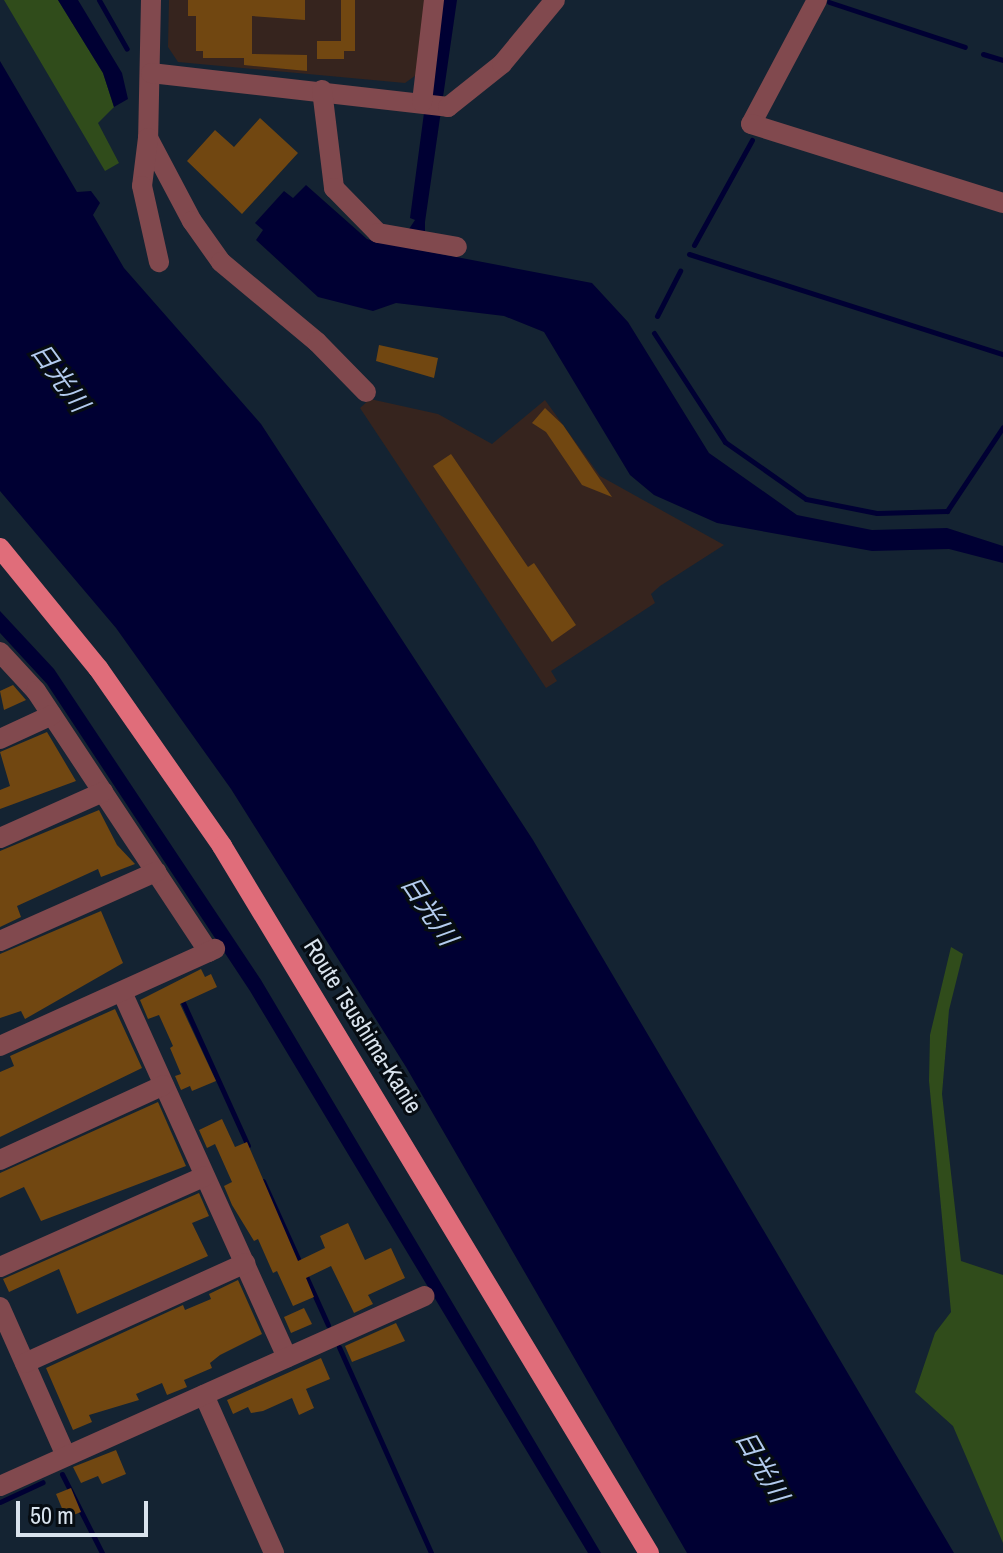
<!DOCTYPE html>
<html>
<head>
<meta charset="utf-8">
<style>
  body { margin:0 }
  #map { position:relative; width:1003px; height:1553px; overflow:hidden; background:#142332; font-family:"Archivo Narrow","Noto Sans JP",sans-serif }
  div>[style] { position:absolute }
  .industrial>* { inset:0; background:#36241e }
  .green>* { inset:0; background:#304c1b }
  .water>* { inset:0; background:#003 }
  .stream>* { height:5px; margin:-2.5px; padding:0 2.5px; transform-origin:2.5px; border-radius:2.5px; background:#003 }
  .building>* { inset:0; background:#714711 }
  .minor>* { height:20px; margin:-10px; padding:0 10px; transform-origin:10px; border-radius:10px; background:#81494e }
  .major>* { height:20px; margin:-10px; padding:0 10px; transform-origin:10px; border-radius:10px; background:#e06d7a }
  span { translate:-50% -50%; white-space:nowrap; text-align:center; line-height:1.15; -webkit-text-stroke:6px #060c12; paint-order:stroke }
  .street-label { font-size:24px; color:#d9e3ed }
  .water-label { font-size:26px; color:#b3cbee; font-style:italic }
  .scale { position:absolute; left:16px; top:1501px; width:132px; height:36px; box-sizing:border-box; border:4px solid #d9e3ed; border-top:0; padding-left:10px; font-size:24px; line-height:28px; white-space:nowrap; color:#d9e3ed; -webkit-text-stroke:6px #060c12; paint-order:stroke }
</style>
</head>
<body>
<div id="map">
  <div class="industrial">
    <i style="clip-path:polygon(169px 0,429px 0,419px 73px,405px 83px,178px 62px,168px 47px)"></i>
    <i style="clip-path:polygon(370px 399px,438px 414px,492px 444px,545px 400px,600px 476px,724px 545px,660px 586px,651px 594px,655px 603px,551px 671px,557px 681px,546px 688px,360px 408px)"></i>
  </div>
  <div class="green">
    <i style="clip-path:polygon(4px 0,58px 0,103px 73px,114px 107px,98px 123px,119px 163px,105px 171px)"></i>
    <i style="clip-path:polygon(951px 947px,963px 954px,949px 1010px,942px 1094px,961px 1261px,1003px 1275px,1003px 1543px,953px 1426px,915px 1392px,935px 1333px,951px 1312px,929px 1081px,930px 1035px)"></i>
  </div>
  <div class="water">
    <i style="clip-path:polygon(58px 0,78px 0,122px 73px,128px 99px,114px 107px,103px 73px)"></i>
    <i style="clip-path:polygon(439px 0,457px 0,425px 222px,425px 251px,592px 283px,628px 322px,709px 453px,797px 515px,872px 530px,947px 528px,1003px 546px,1003px 563px,949px 549px,872px 551px,717px 523px,654px 495px,630px 475px,544px 332px,504px 316px,396px 303px,373px 311px,318px 297px,256px 240px,263px 230px,255px 223px,284px 191px,293px 198px,306px 185px,367px 239px,376px 242px,409px 229px,415px 220px,410px 218px)"></i>
    <i style="clip-path:polygon(0 61px,77px 192px,91px 191px,100px 203px,93px 215px,124px 268px,261px 424px,533px 840px,954px 1553px,687px 1553px,406px 1067px,231px 789px,116px 628px,0 491px)"></i>
    <i style="clip-path:polygon(0 611px,54px 669px,261px 980px,601px 1553px,588px 1553px,250px 991px,47px 684px,0 633px)"></i>
  </div>
  <div class="stream">
    <i style="left:99px;top:0;width:56px;rotate:60.3deg"></i>
    <i style="left:829px;top:2px;width:143px;rotate:18.3deg"></i>
    <i style="left:983px;top:54px;width:21px;rotate:17deg"></i>
    <i style="left:694px;top:245px;width:120px;rotate:-61.1deg"></i>
    <i style="left:689px;top:254px;width:330px;rotate:17.7deg"></i>
    <i style="left:657px;top:316px;width:51px;rotate:-62.9deg"></i>
    <i style="left:654px;top:333px;width:130px;rotate:56.9deg"></i>
    <i style="left:725px;top:442px;width:99px;rotate:35.1deg"></i>
    <i style="left:806px;top:499px;width:72px;rotate:11.2deg"></i>
    <i style="left:877px;top:513px;width:70px;rotate:-1.6deg"></i>
    <i style="left:947px;top:511px;width:101px;rotate:-56.3deg"></i>
    <i style="left:181px;top:998px;width:162px;rotate:65.6deg"></i>
    <i style="left:263px;top:1181px;width:158px;rotate:65.7deg"></i>
    <i style="left:339px;top:1347px;width:226px;rotate:65.9deg"></i>
    <i style="left:62px;top:1474px;width:89px;rotate:63.1deg"></i>
    <i style="left:0;top:1502px;width:47px;rotate:-24.9deg"></i>
  </div>
  <div class="building">
    <i style="clip-path:polygon(188px 0,305px 0,305px 20px,252px 16px,252px 54px,307px 55px,307px 71px,244px 65px,244px 58px,203px 58px,203px 51px,196px 51px,196px 16px,188px 16px)"></i>
    <i style="clip-path:polygon(341px 0,355px 0,355px 51px,344px 51px,344px 59px,317px 59px,317px 41px,341px 41px)"></i>
    <i style="clip-path:polygon(260px 118px,298px 153px,242px 214px,187px 161px,215px 130px,234px 147px)"></i>
    <i style="clip-path:polygon(379px 345px,438px 358px,434px 378px,376px 361px)"></i>
    <i style="clip-path:polygon(545px 408px,563px 425px,612px 497px,582px 485px,546px 432px,532px 423px)"></i>
    <i style="clip-path:polygon(451px 454px,528px 567px,534px 563px,576px 625px,552px 642px,433px 466px)"></i>
    <i style="clip-path:polygon(13px 685px,26px 700px,4px 710px,0 691px)"></i>
    <i style="clip-path:polygon(47px 732px,76px 781px,0 809px,0 790px,10px 786px,0 752px)"></i>
    <i style="clip-path:polygon(99px 810px,117px 845px,135px 864px,101px 877px,98px 869px,17px 906px,21px 917px,0 927px,0 851px)"></i>
    <i style="clip-path:polygon(101px 911px,123px 963px,25px 1019px,21px 1011px,0 1018px,0 954px)"></i>
    <i style="clip-path:polygon(201px 969px,205px 977px,211px 974px,217px 987px,180px 1004px,216px 1081px,192px 1091px,190px 1086px,181px 1090px,175px 1076px,181px 1074px,170px 1048px,173px 1046px,159px 1015px,148px 1019px,140px 1000px)"></i>
    <i style="clip-path:polygon(115px 1009px,142px 1068px,0 1137px,0 1072px,14px 1066px,10px 1056px)"></i>
    <i style="clip-path:polygon(158px 1102px,186px 1166px,41px 1221px,24px 1187px,0 1198px,0 1173px)"></i>
    <i style="clip-path:polygon(222px 1119px,235px 1147px,247px 1142px,298px 1261px,325px 1248px,320px 1236px,348px 1223px,365px 1260px,391px 1248px,405px 1278px,368px 1295px,373px 1304px,354px 1313px,331px 1266px,306px 1278px,314px 1297px,293px 1306px,277px 1271px,273px 1273px,258px 1239px,254px 1241px,232px 1205px,224px 1186px,232px 1182px,215px 1144px,207px 1148px,199px 1130px)"></i>
    <i style="clip-path:polygon(199px 1193px,209px 1216px,192px 1223px,208px 1256px,77px 1314px,59px 1269px,9px 1292px,3px 1279px)"></i>
    <i style="clip-path:polygon(238px 1280px,262px 1334px,220px 1355px,210px 1363px,212px 1368px,184px 1380px,187px 1387px,167px 1395px,162px 1383px,136px 1394px,139px 1400px,89px 1415px,92px 1422px,73px 1430px,46px 1368px,183px 1305px,185px 1310px,211px 1299px,209px 1294px)"></i>
    <i style="clip-path:polygon(304px 1308px,312px 1324px,291px 1333px,284px 1317px)"></i>
    <i style="clip-path:polygon(396px 1323px,405px 1341px,352px 1362px,345px 1346px)"></i>
    <i style="clip-path:polygon(321px 1358px,330px 1379px,306px 1389px,314px 1408px,299px 1415px,292px 1398px,263px 1411px,251px 1413px,248px 1407px,233px 1414px,227px 1400px)"></i>
    <i style="clip-path:polygon(116px 1450px,126px 1474px,102px 1484px,98px 1476px,81px 1483px,73px 1467px)"></i>
    <i style="clip-path:polygon(71px 1488px,81px 1512px,66px 1518px,56px 1494px)"></i>
  </div>
  <div class="minor">
    <i style="left:151px;top:0;width:138px;rotate:91.2deg"></i>
    <i style="left:148px;top:138px;width:94px;rotate:62.1deg"></i>
    <i style="left:192px;top:221px;width:50px;rotate:54.7deg"></i>
    <i style="left:221px;top:262px;width:125px;rotate:39.8deg"></i>
    <i style="left:317px;top:342px;width:70px;rotate:45.6deg"></i>
    <i style="left:817px;top:0;width:140px;rotate:118deg"></i>
    <i style="left:751px;top:124px;width:264px;rotate:17.4deg"></i>
    <i style="left:151px;top:73px;width:299px;rotate:6.5deg"></i>
    <i style="left:448px;top:107px;width:69px;rotate:-38.5deg"></i>
    <i style="left:502px;top:64px;width:83px;rotate:-50.4deg"></i>
    <i style="left:322px;top:90px;width:99px;rotate:83deg"></i>
    <i style="left:334px;top:188px;width:63px;rotate:45.6deg"></i>
    <i style="left:378px;top:233px;width:80px;rotate:10deg"></i>
    <i style="left:422px;top:102px;width:103px;rotate:-83.3deg"></i>
    <i style="left:148px;top:138px;width:48px;rotate:97.1deg"></i>
    <i style="left:142px;top:186px;width:78px;rotate:77.4deg"></i>
    <i style="left:0;top:652px;width:53px;rotate:47.3deg"></i>
    <i style="left:36px;top:691px;width:313px;rotate:56.5deg"></i>
    <i style="left:0;top:739px;width:57px;rotate:-24.8deg"></i>
    <i style="left:0;top:838px;width:113px;rotate:-24.1deg"></i>
    <i style="left:0;top:941px;width:171px;rotate:-23.9deg"></i>
    <i style="left:122px;top:992px;width:401px;rotate:65.7deg"></i>
    <i style="left:0;top:1046px;width:236px;rotate:-24.3deg"></i>
    <i style="left:0;top:1160px;width:180px;rotate:-24.6deg"></i>
    <i style="left:0;top:1267px;width:224px;rotate:-23.9deg"></i>
    <i style="left:0;top:1307px;width:163px;rotate:66.1deg"></i>
    <i style="left:25px;top:1363px;width:242px;rotate:-24.4deg"></i>
    <i style="left:204px;top:1395px;width:173px;rotate:66.1deg"></i>
    <i style="left:0;top:1486px;width:465px;rotate:-24.1deg"></i>
  </div>
  <div class="major">
    <i style="left:0;top:548px;width:155px;rotate:50.8deg"></i>
    <i style="left:98px;top:668px;width:217px;rotate:55.1deg"></i>
    <i style="left:222px;top:846px;width:826px;rotate:58.87deg"></i>
  </div>
  <div class="street-label">
    <span style="left:363px;top:1026px;rotate:58deg">Route Tsushima-Kanie</span>
  </div>
  <div class="water-label">
    <span style="left:60px;top:377px;rotate:54deg">日光川</span>
    <span style="left:429px;top:910px;rotate:56deg">日光川</span>
    <span style="left:762px;top:1466px;rotate:60deg">日光川</span>
  </div>
  <div class="scale">50 m</div>
</div>
</body>
</html>
